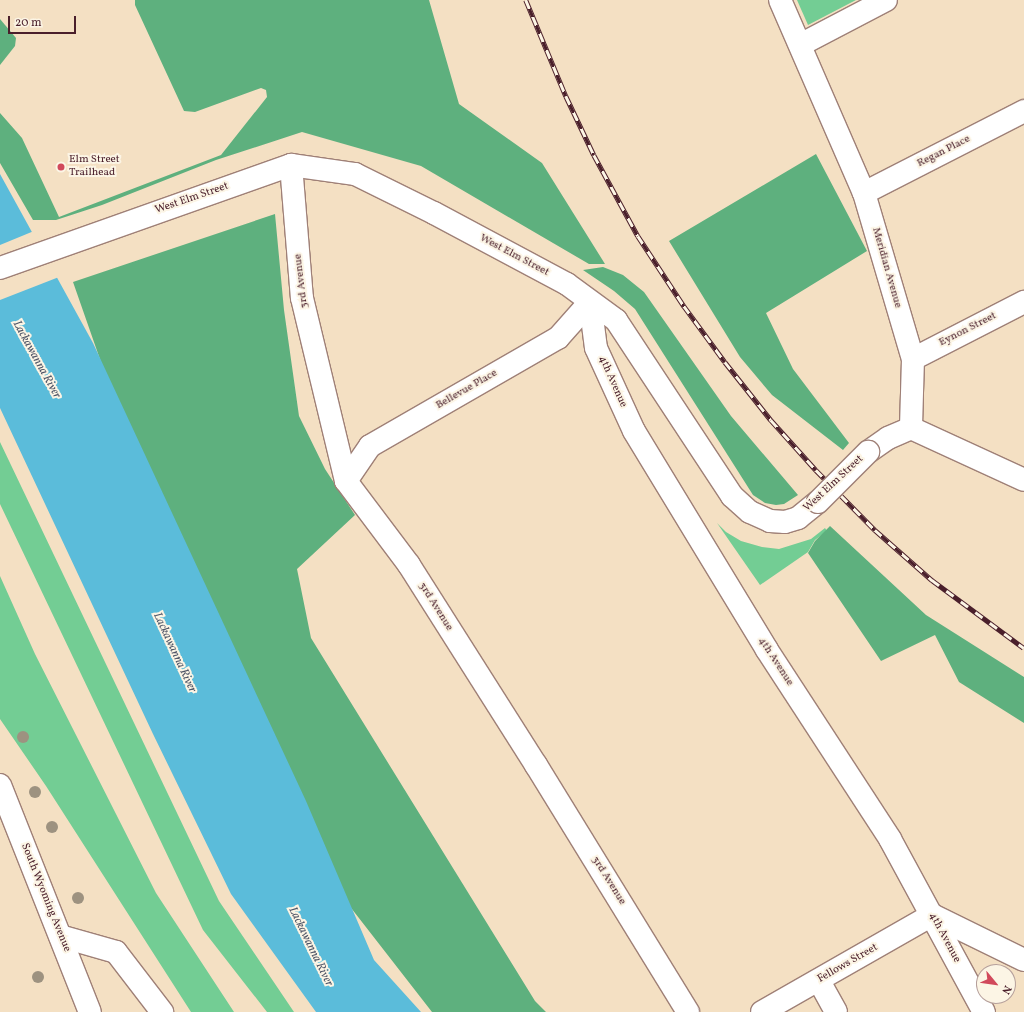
<!DOCTYPE html>
<html>
<head>
<meta charset="utf-8">
<style>
  body { margin:0 }
  #map { position:relative; width:1024px; height:1012px; overflow:hidden; background:#f4e0c3; font-family:Vollkorn,serif }
  div>[style] { position:absolute }
  .green>* { inset:0; background:#73cd94 }
  .forest>* { inset:0; background:#5eb07e }
  .water>* { inset:0; background:#5bbcda }
  .pier>* { inset:0; background:#f4e0c3 }
  .roads { filter:drop-shadow(1px 0 #9f8077) drop-shadow(-1px 0 #9f8077) drop-shadow(0 1px #9f8077) drop-shadow(0 -1px #9f8077) }
  .minor>* { height:22px; margin:-11px; padding:0 11px; transform-origin:11px; border-radius:11px; background:#fff }
  .rail>* { height:4.5px; margin-top:-2.25px; transform-origin:0; background:repeating-linear-gradient(90deg,#fcf5e5 0 9px,#4a1f2b 0 18px); box-sizing:border-box; border-block:1px solid #4a1f2b }
  .bridges { filter:drop-shadow(1px 0 #9f8077) drop-shadow(-1px 0 #9f8077) drop-shadow(0 1px #9f8077) drop-shadow(0 -1px #9f8077) }
  .minor-bridge>* { height:22px; margin:-11px; padding:0 11px; transform-origin:11px; border-radius:11px; background:#fff }
  .trees>* { width:12px; height:12px; margin:-6px; border-radius:50%; background:#9d9280 }
  .dots>* { width:11px; height:11px; translate:-50% -50%; box-sizing:border-box; border:2px solid #fcf5e5; border-radius:50% }
  span { translate:-50% -50%; white-space:nowrap; text-align:center; line-height:1.15; -webkit-text-stroke:4px #fcf5e5; paint-order:stroke }
  .street-label { font-size:11px; color:#4a1f2b }
  .poi-label { font-size:11px; color:#4a1f2b }
  .left { translate:0 -50%; text-align:left }
  .water-label { font-size:12px; color:#505668; font-style:italic }
  .north { position:absolute; left:976px; top:964px; width:40px; height:40px; box-sizing:border-box; background:#fcf5e5; border:1px solid #b59f9b; border-radius:50%; rotate:119deg; font-size:11px; font-weight:700; line-height:16px; text-align:center; color:#4a1f2b }
  .north::after { content:''; display:block; margin:auto; width:14px; height:18px; background:#d1495b; clip-path:polygon(50% 0,100% 100%,50% 72%,0 100%) }
  .scale { position:absolute; left:8px; top:16px; width:68px; height:18px; box-sizing:border-box; border:2px solid #4a1f2b; border-top:0; padding-left:5px; font-size:12px; line-height:14px; white-space:nowrap; color:#4a1f2b; -webkit-text-stroke:3px #fcf5e5; paint-order:stroke }
</style>
</head>
<body>
<div id="map">
  <div class="green">
    <i style="clip-path:polygon(797px 0,856px 0,808px 25px)"></i>
    <i style="clip-path:polygon(0 442px,219px 901px,294px 1012px,267px 1012px,203px 930px,0 504px)"></i>
    <i style="clip-path:polygon(717px 523px,726px 532px,741px 541px,762px 547px,779px 549px,811px 539px,825px 528px,827px 531px,815px 540px,808px 552px,760px 585px)"></i>
    <i style="clip-path:polygon(0 576px,35px 654px,156px 893px,234px 1012px,191px 1012px,46px 786px,0 719px)"></i>
  </div>
  <div class="forest">
    <i style="clip-path:polygon(135px 0,429px 0,459px 104px,542px 163px,605px 264px,589px 264px,421px 166px,302px 132px,216px 160px,102px 205px,56px 220px,33px 220px,0 163px,0 113px,22px 138px,59px 217px,221px 155px,267px 97px,266px 90px,261px 88px,195px 112px,184px 111px,135px 5px)"></i>
    <i style="clip-path:polygon(0 19px,16px 38px,15px 46px,0 65px)"></i>
    <i style="clip-path:polygon(816px 154px,867px 251px,766px 313px,793px 369px,849px 443px,843px 450px,772px 395px,740px 357px,669px 241px)"></i>
    <i style="clip-path:polygon(275px 214px,284px 310px,299px 416px,325px 469px,355px 515px,297px 569px,311px 638px,535px 1001px,546px 1012px,432px 1012px,348px 904px,139px 471px,73px 282px)"></i>
    <i style="clip-path:polygon(603px 267px,623px 275px,644px 292px,731px 416px,798px 495px,784px 504px,776px 505px,765px 503px,753px 495px,635px 309px,614px 291px,583px 270px)"></i>
    <i style="clip-path:polygon(830px 526px,926px 615px,1024px 677px,1024px 723px,959px 682px,935px 635px,881px 661px,808px 553px,815px 541px)"></i>
  </div>
  <div class="water">
    <i style="clip-path:polygon(0 174px,93px 343px,306px 801px,374px 960px,421px 1012px,316px 1012px,231px 894px,153px 734px,0 408px)"></i>
  </div>
  <div class="pier">
    <i style="clip-path:polygon(34px 231px,59px 277px,0 300px,0 245px)"></i>
  </div>
  <div class="roads">
    <div class="minor">
      <i style="left:780px;top:0;width:210px;rotate:66.5deg"></i>
      <i style="left:864px;top:193px;width:173px;rotate:73.6deg"></i>
      <i style="left:913px;top:359px;width:69px;rotate:91.7deg"></i>
      <i style="left:800px;top:45px;width:97px;rotate:-27.6deg"></i>
      <i style="left:291px;top:165px;width:133px;rotate:85.3deg"></i>
      <i style="left:302px;top:298px;width:188px;rotate:76.5deg"></i>
      <i style="left:346px;top:481px;width:105px;rotate:53.1deg"></i>
      <i style="left:409px;top:565px;width:237px;rotate:57.6deg"></i>
      <i style="left:536px;top:765px;width:290px;rotate:58.4deg"></i>
      <i style="left:864px;top:193px;width:180px;rotate:-27.1deg"></i>
      <i style="left:0;top:268px;width:309px;rotate:-19.5deg"></i>
      <i style="left:291px;top:165px;width:65px;rotate:8deg"></i>
      <i style="left:355px;top:174px;width:88px;rotate:26.3deg"></i>
      <i style="left:434px;top:213px;width:151px;rotate:28.1deg"></i>
      <i style="left:567px;top:284px;width:61px;rotate:36.3deg"></i>
      <i style="left:616px;top:320px;width:211px;rotate:56.6deg"></i>
      <i style="left:732px;top:496px;width:24px;rotate:42deg"></i>
      <i style="left:750px;top:512px;width:22px;rotate:24deg"></i>
      <i style="left:770px;top:521px;width:15px;rotate:4deg"></i>
      <i style="left:785px;top:522px;width:14px;rotate:-17deg"></i>
      <i style="left:798px;top:518px;width:26px;rotate:-39deg"></i>
      <i style="left:590px;top:302px;width:46px;rotate:82.6deg"></i>
      <i style="left:596px;top:348px;width:91px;rotate:65.4deg"></i>
      <i style="left:634px;top:431px;width:256px;rotate:58.7deg"></i>
      <i style="left:767px;top:650px;width:225px;rotate:56.9deg"></i>
      <i style="left:890px;top:839px;width:197px;rotate:61.5deg"></i>
      <i style="left:913px;top:359px;width:125px;rotate:-27.2deg"></i>
      <i style="left:911px;top:428px;width:124px;rotate:24.7deg"></i>
      <i style="left:868px;top:452px;width:24px;rotate:-35deg"></i>
      <i style="left:888px;top:438px;width:25px;rotate:-23deg"></i>
      <i style="left:346px;top:481px;width:42px;rotate:-55.6deg"></i>
      <i style="left:370px;top:446px;width:217px;rotate:-29.9deg"></i>
      <i style="left:558px;top:338px;width:48px;rotate:-48.4deg"></i>
      <i style="left:0;top:785px;width:244px;rotate:68.4deg"></i>
      <i style="left:932px;top:915px;width:102px;rotate:26.1deg"></i>
      <i style="left:60px;top:936px;width:58px;rotate:15.9deg"></i>
      <i style="left:116px;top:952px;width:76px;rotate:52.5deg"></i>
      <i style="left:819px;top:981px;width:35px;rotate:61deg"></i>
      <i style="left:762px;top:1012px;width:196px;rotate:-29.7deg"></i>
    </div>
  </div>
  <div class="rail">
    <i style="left:526px;top:0;width:104px;rotate:67.4deg"></i>
    <i style="left:566px;top:96px;width:65px;rotate:64.6deg"></i>
    <i style="left:594px;top:155px;width:92px;rotate:61.5deg"></i>
    <i style="left:638px;top:236px;width:84px;rotate:56.7deg"></i>
    <i style="left:684px;top:306px;width:69px;rotate:53.8deg"></i>
    <i style="left:725px;top:362px;width:74px;rotate:51.6deg"></i>
    <i style="left:771px;top:420px;width:67px;rotate:48deg"></i>
    <i style="left:816px;top:470px;width:84px;rotate:45.5deg"></i>
    <i style="left:875px;top:530px;width:76px;rotate:41.3deg"></i>
    <i style="left:932px;top:580px;width:114px;rotate:36.5deg"></i>
  </div>
  <div class="bridges">
    <div class="minor-bridge">
      <i style="left:818px;top:502px;width:71px;rotate:-45deg"></i>
    </div>
  </div>
  <div class="trees">
    <i style="left:23px;top:737px"></i>
    <i style="left:35px;top:792px"></i>
    <i style="left:52px;top:827px"></i>
    <i style="left:78px;top:898px"></i>
    <i style="left:38px;top:977px"></i>
  </div>
  <div class="dots">
    <i style="left:61px;top:167px;background:#d1495b"></i>
  </div>
  <div class="street-label">
    <span style="left:944px;top:152px;rotate:-27deg">Regan Place</span>
    <span style="left:192px;top:199px;rotate:-19deg">West Elm Street</span>
    <span style="left:514px;top:256px;rotate:28deg">West Elm Street</span>
    <span style="left:886px;top:268px;rotate:74deg">Meridian Avenue</span>
    <span style="left:302px;top:281px;rotate:-97deg">3rd Avenue</span>
    <span style="left:968px;top:330px;rotate:-27deg">Eynon Street</span>
    <span style="left:612px;top:382px;rotate:66deg">4th Avenue</span>
    <span style="left:467px;top:390px;rotate:-30deg">Bellevue Place</span>
    <span style="left:834px;top:484px;rotate:-43deg">West Elm Street</span>
    <span style="left:435px;top:607px;rotate:58deg">3rd Avenue</span>
    <span style="left:775px;top:662px;rotate:57deg">4th Avenue</span>
    <span style="left:608px;top:881px;rotate:58deg">3rd Avenue</span>
    <span style="left:45px;top:898px;rotate:68deg">South Wyoming Avenue</span>
    <span style="left:944px;top:938px;rotate:62deg">4th Avenue</span>
    <span style="left:848px;top:964px;rotate:-30deg">Fellows Street</span>
  </div>
  <div class="poi-label">
    <span class="left" style="left:69px;top:167px">Elm Street<br>Trailhead</span>
  </div>
  <div class="water-label">
    <span style="left:36px;top:360px;rotate:61deg">Lackawanna River</span>
    <span style="left:174px;top:653px;rotate:65deg">Lackawanna River</span>
    <span style="left:310px;top:947px;rotate:64deg">Lackawanna River</span>
  </div>
  <div class="north">N</div>
  <div class="scale">20 m</div>
</div>
</body>
</html>
